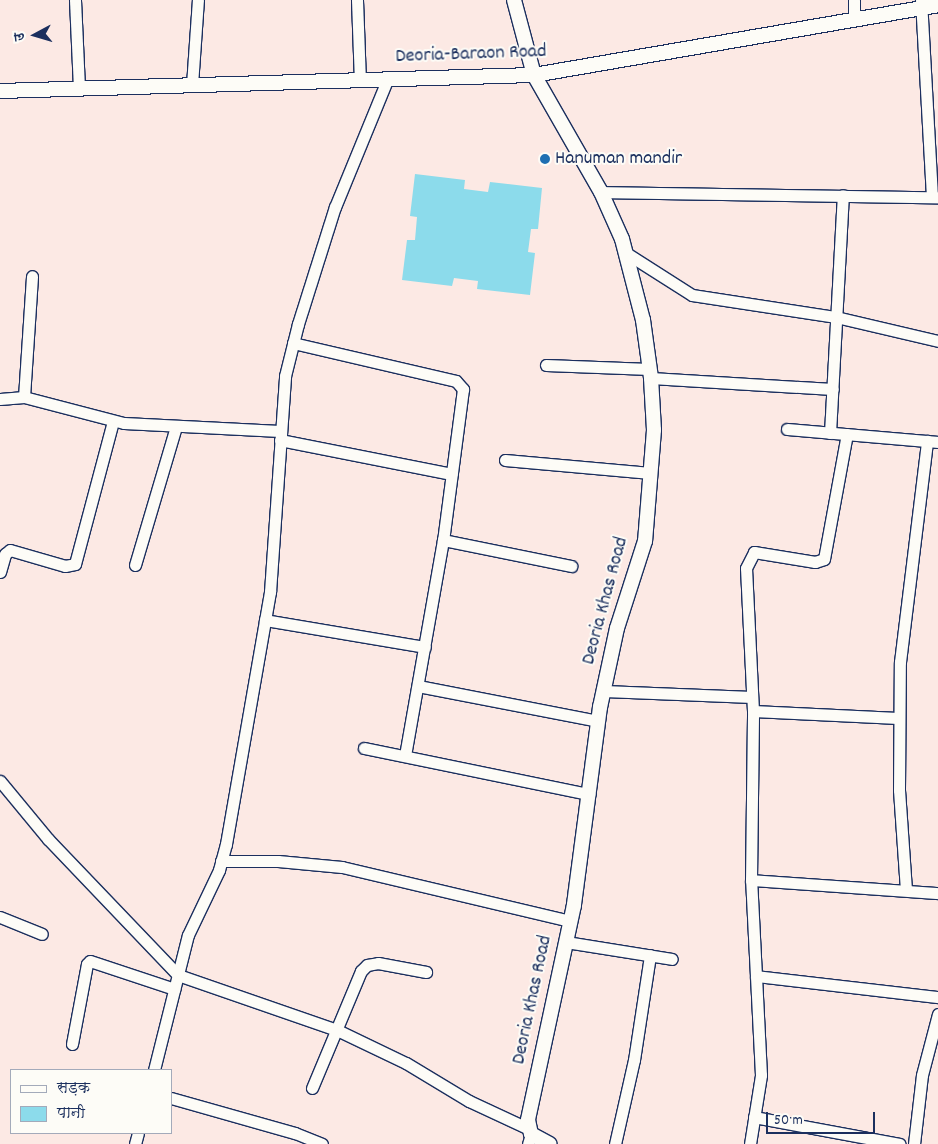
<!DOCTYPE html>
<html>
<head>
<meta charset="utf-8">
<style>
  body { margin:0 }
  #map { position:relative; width:938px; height:1144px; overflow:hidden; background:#fce9e4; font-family:Dekko,"Playpen Sans Deva",sans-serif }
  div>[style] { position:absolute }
  .water>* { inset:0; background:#8cdbeb }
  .roads { filter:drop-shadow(1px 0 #1b2f5e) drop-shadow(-1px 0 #1b2f5e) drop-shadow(0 1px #1b2f5e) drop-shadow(0 -1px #1b2f5e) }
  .minor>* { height:11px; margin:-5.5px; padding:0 5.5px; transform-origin:5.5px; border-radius:5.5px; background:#fdfcf7 }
  .tertiary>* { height:14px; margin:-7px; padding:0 7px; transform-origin:7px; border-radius:7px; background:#fdfcf7 }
  .dots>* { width:14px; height:14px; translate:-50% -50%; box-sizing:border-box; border:2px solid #fdfcf7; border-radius:50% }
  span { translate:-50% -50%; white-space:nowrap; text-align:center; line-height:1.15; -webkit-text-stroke:4px #fdfcf7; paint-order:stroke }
  .street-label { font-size:20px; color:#1b2f5e }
  .poi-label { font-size:20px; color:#1b2f5e }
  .left { translate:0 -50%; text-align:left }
  .legend { position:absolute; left:10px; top:1069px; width:162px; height:65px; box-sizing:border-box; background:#fdfcf7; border:1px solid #a3aaba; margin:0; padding:6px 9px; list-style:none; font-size:15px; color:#1b2f5e }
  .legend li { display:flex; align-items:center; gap:10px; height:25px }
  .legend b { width:25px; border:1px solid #a3aaba }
  .north { position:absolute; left:10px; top:10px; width:50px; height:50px; -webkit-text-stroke:4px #fdfcf7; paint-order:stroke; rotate:264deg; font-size:14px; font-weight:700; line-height:20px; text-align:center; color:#1b2f5e }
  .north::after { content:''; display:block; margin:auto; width:18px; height:22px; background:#1b2f5e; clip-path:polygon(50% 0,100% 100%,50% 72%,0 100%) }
  .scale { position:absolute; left:766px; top:1112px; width:109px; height:22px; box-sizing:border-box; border:2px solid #1b2f5e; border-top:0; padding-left:6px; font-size:15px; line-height:18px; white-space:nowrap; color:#1b2f5e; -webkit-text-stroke:4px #fdfcf7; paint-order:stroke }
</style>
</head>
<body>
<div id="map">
  <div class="water">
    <i style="clip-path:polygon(415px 174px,465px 180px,464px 189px,488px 192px,490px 182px,542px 188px,538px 229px,531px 229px,528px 252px,535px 253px,530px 295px,477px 289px,478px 281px,454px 278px,452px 286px,402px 280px,407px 240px,415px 240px,417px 217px,410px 216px)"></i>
  </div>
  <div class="roads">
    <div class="minor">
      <i style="left:75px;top:0;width:88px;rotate:87.4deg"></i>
      <i style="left:357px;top:0;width:80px;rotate:87.9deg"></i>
      <i style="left:854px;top:0;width:20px;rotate:90deg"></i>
      <i style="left:921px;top:0;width:197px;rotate:86.8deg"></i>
      <i style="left:192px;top:85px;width:85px;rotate:-86deg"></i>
      <i style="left:601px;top:192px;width:337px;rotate:0.9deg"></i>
      <i style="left:626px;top:253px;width:78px;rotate:32.5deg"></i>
      <i style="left:692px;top:295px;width:146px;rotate:8.7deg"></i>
      <i style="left:836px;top:317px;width:105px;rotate:13.2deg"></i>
      <i style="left:293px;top:343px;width:167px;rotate:13.1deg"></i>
      <i style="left:456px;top:381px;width:11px;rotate:49deg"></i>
      <i style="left:463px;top:389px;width:152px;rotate:97.5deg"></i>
      <i style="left:443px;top:540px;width:219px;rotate:100deg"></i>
      <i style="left:546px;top:365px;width:104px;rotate:2.2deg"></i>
      <i style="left:651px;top:378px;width:182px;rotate:3.5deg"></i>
      <i style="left:24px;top:397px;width:121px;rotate:-86.2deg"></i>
      <i style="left:0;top:399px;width:24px;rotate:-5deg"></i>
      <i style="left:24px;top:397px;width:103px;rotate:14.6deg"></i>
      <i style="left:124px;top:423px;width:156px;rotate:2.9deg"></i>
      <i style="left:787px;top:429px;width:152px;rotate:4.9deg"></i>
      <i style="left:830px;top:433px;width:238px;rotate:-86.9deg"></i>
      <i style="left:280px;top:440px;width:175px;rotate:11.2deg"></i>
      <i style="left:505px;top:460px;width:146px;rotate:5.1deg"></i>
      <i style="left:443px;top:540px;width:131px;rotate:11.5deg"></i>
      <i style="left:135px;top:565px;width:144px;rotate:-73.5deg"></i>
      <i style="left:0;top:572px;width:19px;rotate:-74deg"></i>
      <i style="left:5px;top:554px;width:6px;rotate:-39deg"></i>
      <i style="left:10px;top:550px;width:57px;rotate:16.2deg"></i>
      <i style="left:65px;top:566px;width:10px;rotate:-11deg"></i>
      <i style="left:75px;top:564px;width:148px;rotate:-75.1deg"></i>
      <i style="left:265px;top:620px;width:162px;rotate:9.6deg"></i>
      <i style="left:418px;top:686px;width:183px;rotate:11deg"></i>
      <i style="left:604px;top:691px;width:148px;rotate:2.3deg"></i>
      <i style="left:753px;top:711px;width:145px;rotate:2.8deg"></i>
      <i style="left:364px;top:748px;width:230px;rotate:11.6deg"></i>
      <i style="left:0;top:781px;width:75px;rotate:50.4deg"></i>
      <i style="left:48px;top:839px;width:188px;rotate:46.3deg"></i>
      <i style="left:178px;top:975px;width:168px;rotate:19.1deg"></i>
      <i style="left:337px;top:1030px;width:76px;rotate:25.6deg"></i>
      <i style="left:406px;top:1063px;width:74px;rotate:31.1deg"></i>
      <i style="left:469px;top:1101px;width:64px;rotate:25deg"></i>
      <i style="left:221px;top:861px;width:57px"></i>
      <i style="left:278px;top:861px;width:64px;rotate:5.4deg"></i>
      <i style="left:342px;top:867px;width:235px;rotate:13.3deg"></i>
      <i style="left:751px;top:880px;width:187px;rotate:4deg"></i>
      <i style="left:906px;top:890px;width:100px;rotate:-94deg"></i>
      <i style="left:899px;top:790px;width:128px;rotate:-89.6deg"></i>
      <i style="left:900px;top:662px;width:223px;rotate:-83deg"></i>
      <i style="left:0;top:917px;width:45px;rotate:22deg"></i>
      <i style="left:566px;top:942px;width:107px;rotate:9.1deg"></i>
      <i style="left:756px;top:976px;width:183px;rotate:6.6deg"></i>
      <i style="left:72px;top:1044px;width:81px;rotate:-79.4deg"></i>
      <i style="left:87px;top:964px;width:4px;rotate:-45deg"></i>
      <i style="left:90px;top:961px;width:89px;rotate:18.4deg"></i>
      <i style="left:154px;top:1070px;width:139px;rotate:-75.9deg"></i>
      <i style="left:188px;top:935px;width:72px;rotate:-64.5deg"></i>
      <i style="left:219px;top:870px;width:27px;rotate:-75deg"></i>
      <i style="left:226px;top:844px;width:256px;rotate:-80.1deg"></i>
      <i style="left:270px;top:592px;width:217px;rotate:-86deg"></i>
      <i style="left:285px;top:376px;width:54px;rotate:-76deg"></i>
      <i style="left:298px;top:324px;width:123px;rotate:-72.5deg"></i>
      <i style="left:335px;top:207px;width:139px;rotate:-67.7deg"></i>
      <i style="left:312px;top:1088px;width:127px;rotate:-67.3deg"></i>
      <i style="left:361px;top:971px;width:8px;rotate:-45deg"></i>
      <i style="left:367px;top:965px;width:11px;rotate:-10deg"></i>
      <i style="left:378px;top:963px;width:49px;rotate:10.6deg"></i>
      <i style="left:171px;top:1098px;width:129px;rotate:15.8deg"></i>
      <i style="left:295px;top:1133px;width:29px;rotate:22deg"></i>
      <i style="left:754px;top:1117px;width:148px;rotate:10.5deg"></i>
      <i style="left:135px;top:1144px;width:11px;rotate:-75deg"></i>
      <i style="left:528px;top:1144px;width:10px;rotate:-73deg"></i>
      <i style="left:615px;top:1144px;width:86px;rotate:-77.3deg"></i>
      <i style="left:634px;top:1060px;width:106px;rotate:-81.3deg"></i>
      <i style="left:750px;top:1144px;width:70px;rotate:-80.9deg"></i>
      <i style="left:761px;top:1075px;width:195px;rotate:-92.9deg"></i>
      <i style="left:751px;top:880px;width:169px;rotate:-89.3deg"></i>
      <i style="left:753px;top:711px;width:143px;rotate:-92.8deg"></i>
      <i style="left:746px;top:568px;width:18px;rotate:-63deg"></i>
      <i style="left:754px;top:552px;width:62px;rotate:9.3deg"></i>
      <i style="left:815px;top:562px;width:9px;rotate:-18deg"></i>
      <i style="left:824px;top:559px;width:127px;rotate:-79.6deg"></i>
      <i style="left:914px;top:1144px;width:69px;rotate:-83.4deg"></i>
      <i style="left:922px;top:1075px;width:63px;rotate:-75.3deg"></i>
    </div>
    <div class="tertiary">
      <i style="left:514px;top:0;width:78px;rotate:75.1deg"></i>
      <i style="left:534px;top:75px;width:135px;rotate:60.2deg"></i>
      <i style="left:601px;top:192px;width:51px;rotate:65.9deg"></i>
      <i style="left:622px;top:239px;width:84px;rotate:75.5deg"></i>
      <i style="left:643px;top:320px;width:59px;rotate:82.1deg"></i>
      <i style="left:651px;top:378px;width:52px;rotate:86.7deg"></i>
      <i style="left:654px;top:430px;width:111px;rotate:94.6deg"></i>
      <i style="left:645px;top:541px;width:91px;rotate:107.8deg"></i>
      <i style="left:617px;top:628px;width:81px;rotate:102.1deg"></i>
      <i style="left:600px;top:707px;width:200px;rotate:97.5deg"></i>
      <i style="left:574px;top:905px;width:220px;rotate:102.1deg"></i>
      <i style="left:528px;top:1120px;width:14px;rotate:78deg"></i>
      <i style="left:531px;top:1134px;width:21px;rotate:28deg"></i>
      <i style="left:0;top:91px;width:534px;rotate:-1.72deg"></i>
      <i style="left:534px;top:75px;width:410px;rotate:-9.8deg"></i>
    </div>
  </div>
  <div class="dots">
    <i style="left:545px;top:159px;background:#1f6fb2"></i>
  </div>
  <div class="street-label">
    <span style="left:471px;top:55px;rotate:-2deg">Deoria-Baraon Road</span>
    <span style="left:606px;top:601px;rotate:-75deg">Deoria Khas Road</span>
    <span style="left:533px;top:1000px;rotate:-78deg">Deoria Khas Road</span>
  </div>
  <div class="poi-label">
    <span class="left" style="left:555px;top:159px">Hanuman mandir</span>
  </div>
  <ul class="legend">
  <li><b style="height:6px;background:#fdfcf7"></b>सड़क</li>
  <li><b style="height:14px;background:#8cdbeb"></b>पानी</li>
  </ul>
  <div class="north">उ</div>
  <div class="scale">50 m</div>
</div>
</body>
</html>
